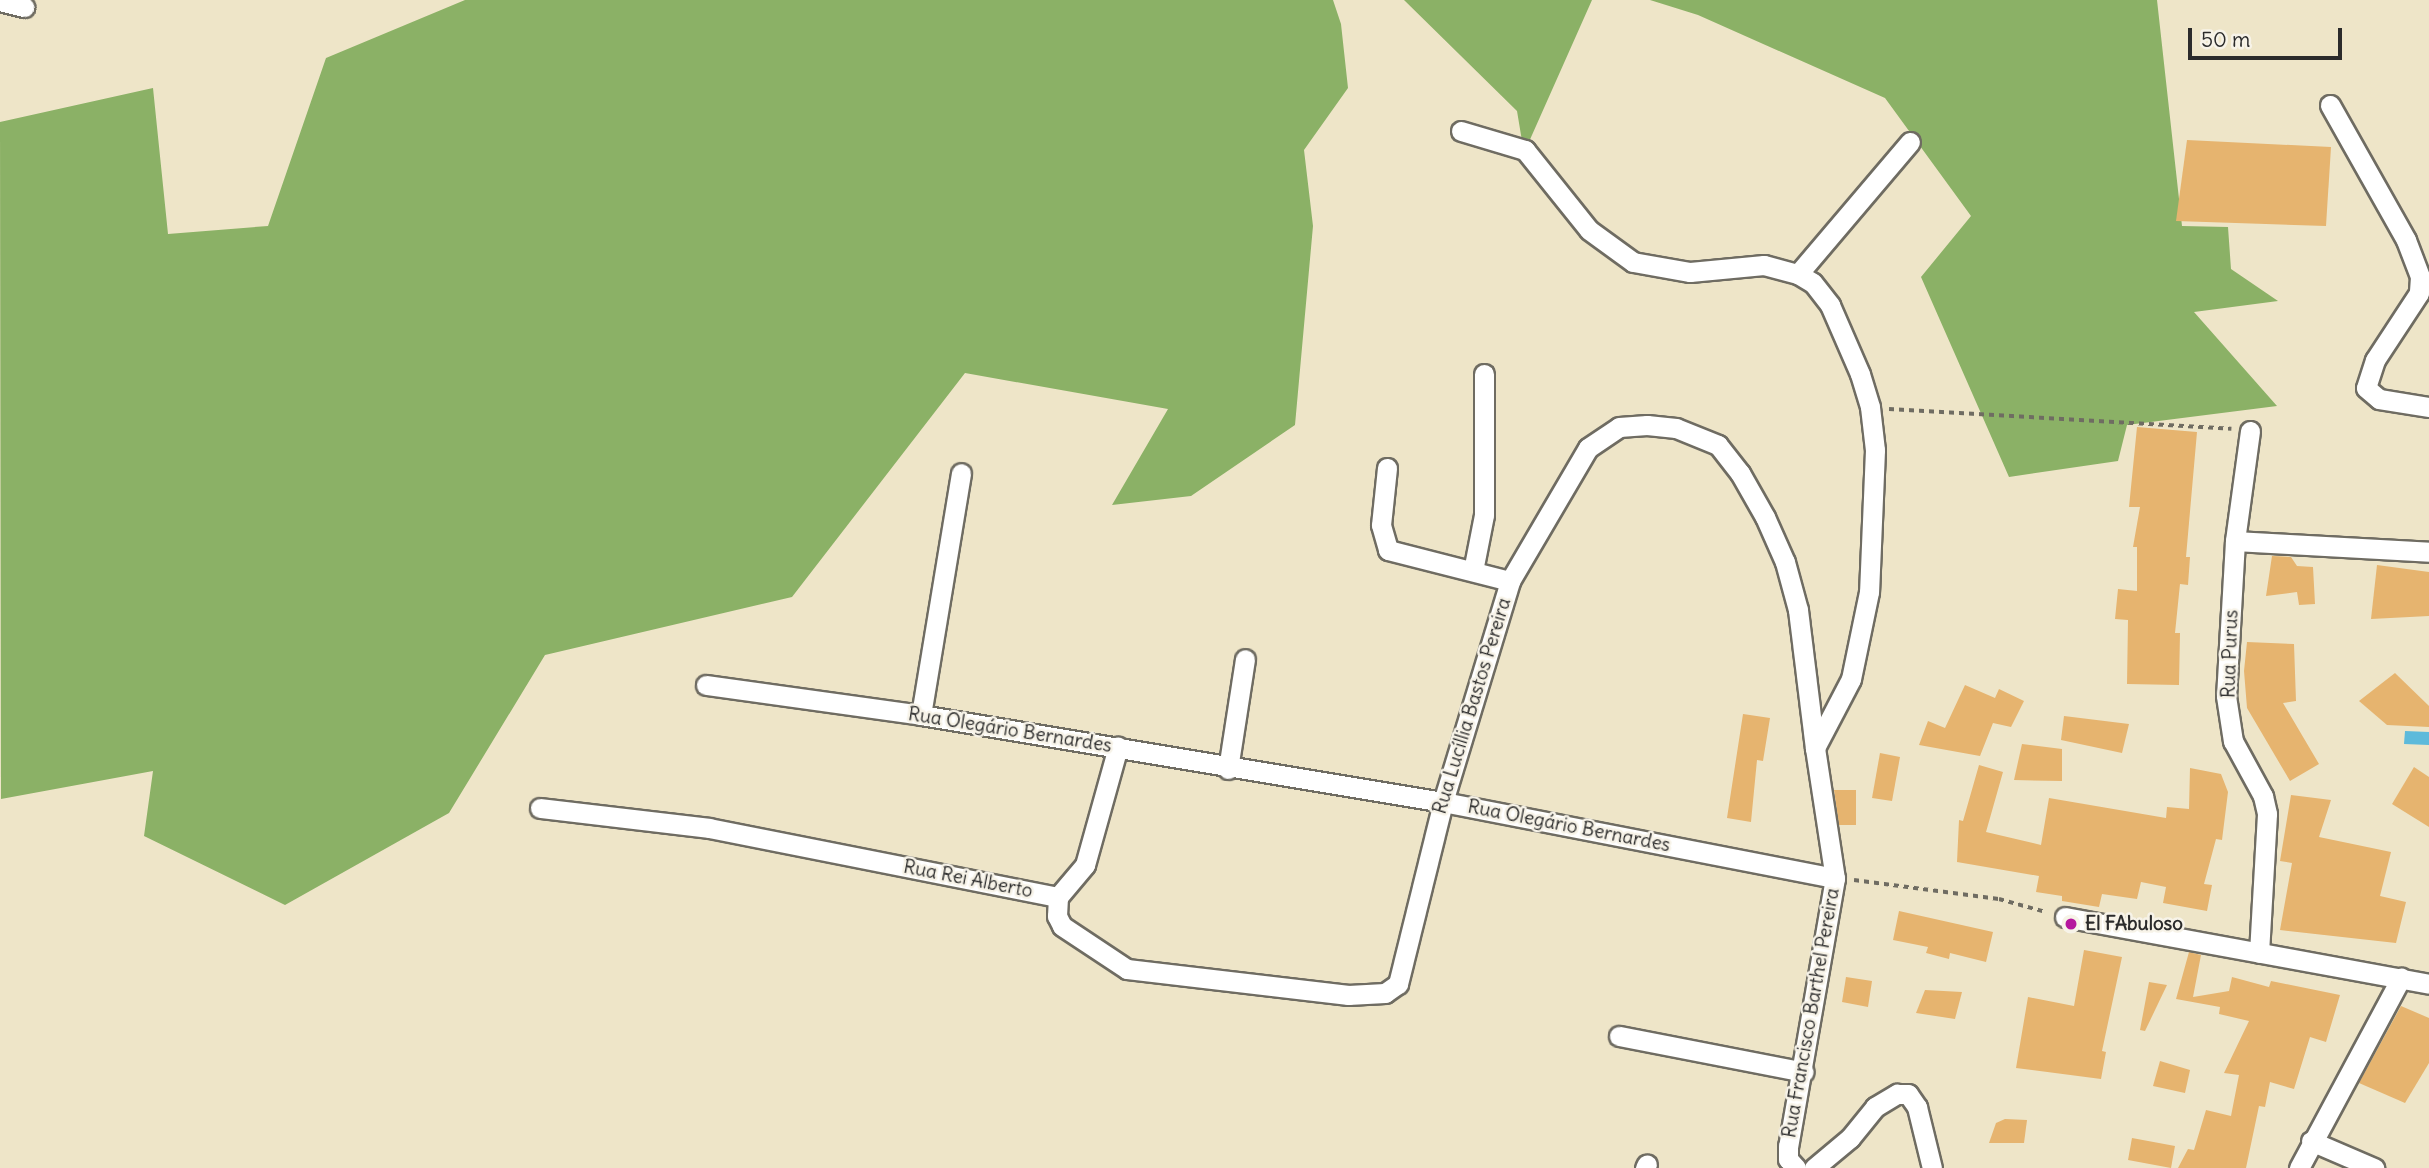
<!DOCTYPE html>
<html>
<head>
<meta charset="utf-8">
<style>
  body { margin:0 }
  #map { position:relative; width:2429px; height:1168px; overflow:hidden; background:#eee5c8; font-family:Delius,sans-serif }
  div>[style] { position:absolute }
  .forest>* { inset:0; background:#8bb166 }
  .water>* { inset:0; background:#5dbadb }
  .building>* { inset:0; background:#e6b46f }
  .path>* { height:3.5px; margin-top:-1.75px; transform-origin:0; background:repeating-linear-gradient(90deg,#6f6c62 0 5px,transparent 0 10px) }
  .roads { filter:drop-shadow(2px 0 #6f6c62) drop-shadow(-2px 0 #6f6c62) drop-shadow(0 2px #6f6c62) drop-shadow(0 -2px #6f6c62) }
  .minor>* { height:19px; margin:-9.5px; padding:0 9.5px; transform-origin:9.5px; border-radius:9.5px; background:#fff }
  .dots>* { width:19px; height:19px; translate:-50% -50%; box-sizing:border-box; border:4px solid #f7f3e8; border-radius:50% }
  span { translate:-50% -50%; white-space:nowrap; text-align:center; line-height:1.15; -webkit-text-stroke:5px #f7f3e8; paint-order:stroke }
  .street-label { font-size:19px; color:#2b2b2b }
  .poi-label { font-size:19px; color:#2b2b2b; font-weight:700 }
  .left { translate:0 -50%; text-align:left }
  .scale { position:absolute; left:2188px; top:28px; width:154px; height:32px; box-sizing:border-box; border:4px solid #2b2b2b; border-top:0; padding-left:9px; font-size:21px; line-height:24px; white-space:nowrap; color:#2b2b2b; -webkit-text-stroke:5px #f7f3e8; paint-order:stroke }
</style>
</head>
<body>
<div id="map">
  <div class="forest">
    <i style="clip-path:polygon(465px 0,1333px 0,1341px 24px,1348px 88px,1304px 150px,1313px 226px,1295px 425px,1191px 496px,1112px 505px,1168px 409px,965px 373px,792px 597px,545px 655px,449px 813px,285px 905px,144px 836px,153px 771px,1px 799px,0 122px,153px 88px,168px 234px,268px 226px,326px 58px)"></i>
    <i style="clip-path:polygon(1404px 0,1592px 0,1524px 153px,1517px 111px)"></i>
    <i style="clip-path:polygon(1650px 0,2157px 0,2182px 226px,2228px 227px,2231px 269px,2278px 301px,2194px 312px,2277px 406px,2127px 425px,2118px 461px,2009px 477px,1921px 277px,1971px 216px,1885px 98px,1698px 15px)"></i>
  </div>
  <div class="water">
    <i style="clip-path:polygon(2405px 731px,2429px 732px,2429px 745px,2404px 744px)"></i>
  </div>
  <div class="building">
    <i style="clip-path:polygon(2187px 140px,2331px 147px,2326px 226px,2176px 221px)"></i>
    <i style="clip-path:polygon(2137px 427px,2197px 432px,2186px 557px,2190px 557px,2188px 585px,2180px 584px,2175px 633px,2180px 633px,2179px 685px,2127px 684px,2128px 620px,2115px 619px,2118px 589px,2137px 591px,2137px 547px,2133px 547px,2140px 507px,2129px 507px)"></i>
    <i style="clip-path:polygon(2272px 556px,2291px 557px,2297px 566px,2313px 567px,2315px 604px,2299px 605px,2297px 592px,2266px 596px)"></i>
    <i style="clip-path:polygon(2377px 565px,2429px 572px,2429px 616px,2371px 619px)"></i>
    <i style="clip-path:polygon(2247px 642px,2294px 644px,2296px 701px,2283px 703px,2319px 764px,2290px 781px,2247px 708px,2244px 671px)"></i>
    <i style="clip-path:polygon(2395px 673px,2429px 706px,2429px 727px,2387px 725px,2359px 701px)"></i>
    <i style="clip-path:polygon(1965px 685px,1995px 698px,1999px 689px,2024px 701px,2011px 727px,1993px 723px,1980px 756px,1919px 745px,1928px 721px,1945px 728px)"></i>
    <i style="clip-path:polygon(1743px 714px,1770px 718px,1763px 761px,1757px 760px,1751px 822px,1727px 818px)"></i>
    <i style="clip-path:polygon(2064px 716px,2129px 724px,2122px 753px,2061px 740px)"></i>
    <i style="clip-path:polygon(2022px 744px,2062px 749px,2062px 781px,2014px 780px)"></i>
    <i style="clip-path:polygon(1880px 753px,1900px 757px,1892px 801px,1872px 798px)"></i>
    <i style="clip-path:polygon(1979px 765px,2003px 772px,1986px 832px,2041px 845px,2049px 798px,2166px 818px,2167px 807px,2189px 809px,2190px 768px,2221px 774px,2228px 792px,2222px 840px,2216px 839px,2204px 884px,2212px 885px,2207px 911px,2163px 903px,2166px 887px,2141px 882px,2137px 899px,2102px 894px,2099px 907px,2062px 901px,2062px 896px,2036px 892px,2039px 876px,1957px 862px,1959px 820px,1963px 821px)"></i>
    <i style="clip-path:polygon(2414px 767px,2429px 777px,2429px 827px,2392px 804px)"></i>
    <i style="clip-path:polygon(1834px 790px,1856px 790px,1856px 825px,1839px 825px)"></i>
    <i style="clip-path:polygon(2291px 795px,2331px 800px,2319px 837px,2391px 852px,2380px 896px,2406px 902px,2396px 943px,2280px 930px,2292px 863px,2280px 861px)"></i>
    <i style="clip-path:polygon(1899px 911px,1993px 932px,1986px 962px,1950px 953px,1949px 959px,1926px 953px,1928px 947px,1893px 940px)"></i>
    <i style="clip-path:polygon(2084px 950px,2122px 957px,2102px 1051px,2106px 1052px,2101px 1079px,2016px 1068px,2028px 997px,2074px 1006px)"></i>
    <i style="clip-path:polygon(2189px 952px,2201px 955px,2193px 997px,2229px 991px,2232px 977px,2269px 987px,2271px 981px,2340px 995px,2326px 1042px,2310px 1037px,2294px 1089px,2270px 1082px,2265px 1107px,2259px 1106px,2246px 1168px,2178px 1168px,2188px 1149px,2194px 1150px,2206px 1110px,2231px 1116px,2239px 1075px,2224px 1073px,2249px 1021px,2219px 1014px,2220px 1007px,2176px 999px)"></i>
    <i style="clip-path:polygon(1846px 977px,1872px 981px,1868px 1007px,1842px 1002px)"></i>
    <i style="clip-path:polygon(2149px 982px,2167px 985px,2145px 1031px,2140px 1030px)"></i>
    <i style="clip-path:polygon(1925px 990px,1962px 992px,1955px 1019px,1916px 1013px)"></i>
    <i style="clip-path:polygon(2401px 1006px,2429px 1018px,2429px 1063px,2405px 1103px,2359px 1083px)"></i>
    <i style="clip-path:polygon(2160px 1061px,2190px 1070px,2185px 1093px,2153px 1086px)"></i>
    <i style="clip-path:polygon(2005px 1119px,2027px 1120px,2024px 1143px,1989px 1143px,1996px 1123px)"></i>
    <i style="clip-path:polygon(2132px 1138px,2175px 1146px,2171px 1168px,2128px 1160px)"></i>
  </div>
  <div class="path">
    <i style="left:1889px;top:409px;width:343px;rotate:3.3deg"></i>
    <i style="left:1854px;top:880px;width:146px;rotate:7.5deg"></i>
    <i style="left:1999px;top:899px;width:49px;rotate:15.5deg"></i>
  </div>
  <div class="roads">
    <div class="minor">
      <i style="left:0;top:1px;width:25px;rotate:14deg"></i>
      <i style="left:2330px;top:105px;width:155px;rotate:60.6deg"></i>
      <i style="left:2406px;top:240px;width:40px;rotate:69deg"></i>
      <i style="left:2420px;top:277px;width:16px;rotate:94deg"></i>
      <i style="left:2419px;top:293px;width:80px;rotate:123.3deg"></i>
      <i style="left:2375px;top:360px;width:29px;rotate:108deg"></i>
      <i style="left:2366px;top:388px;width:17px;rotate:40deg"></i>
      <i style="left:2379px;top:399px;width:51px;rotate:9.1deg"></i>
      <i style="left:1461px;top:131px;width:67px;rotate:16.5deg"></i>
      <i style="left:1525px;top:150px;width:102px;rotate:51.3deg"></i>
      <i style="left:1589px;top:230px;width:54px;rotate:36deg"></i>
      <i style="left:1633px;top:262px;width:58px;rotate:10deg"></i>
      <i style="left:1690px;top:272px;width:74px;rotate:-5.4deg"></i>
      <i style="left:1764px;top:265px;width:35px;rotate:15deg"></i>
      <i style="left:1798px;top:274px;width:17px;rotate:31deg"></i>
      <i style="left:1813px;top:283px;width:28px;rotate:52deg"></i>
      <i style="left:1830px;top:305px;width:75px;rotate:66.5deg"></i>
      <i style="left:1860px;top:374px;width:34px;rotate:73deg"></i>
      <i style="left:1870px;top:407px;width:43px;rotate:83.4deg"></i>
      <i style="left:1875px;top:450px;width:142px;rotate:92.4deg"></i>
      <i style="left:1869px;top:592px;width:89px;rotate:101.7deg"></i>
      <i style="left:1851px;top:679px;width:78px;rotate:117.6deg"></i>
      <i style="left:1815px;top:748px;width:132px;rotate:81.3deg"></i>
      <i style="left:1835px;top:878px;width:272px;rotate:99.9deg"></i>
      <i style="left:1788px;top:1146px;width:13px;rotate:90deg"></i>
      <i style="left:1788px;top:1159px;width:12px;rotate:48deg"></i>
      <i style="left:1798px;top:274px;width:173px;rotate:-49.7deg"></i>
      <i style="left:2250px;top:431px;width:111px;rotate:97.8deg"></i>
      <i style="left:2235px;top:541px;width:155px;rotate:93.3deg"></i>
      <i style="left:2226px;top:696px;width:46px;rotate:81.2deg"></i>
      <i style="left:2233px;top:741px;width:63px;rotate:61.4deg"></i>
      <i style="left:2263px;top:796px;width:18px;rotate:77deg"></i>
      <i style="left:2267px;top:814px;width:139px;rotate:93.3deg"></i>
      <i style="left:1387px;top:468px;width:57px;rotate:96deg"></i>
      <i style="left:1381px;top:525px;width:26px;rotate:74deg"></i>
      <i style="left:1388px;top:550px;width:126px;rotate:14.3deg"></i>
      <i style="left:2235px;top:541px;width:194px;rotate:3.2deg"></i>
      <i style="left:1473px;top:571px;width:57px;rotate:-78.9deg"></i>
      <i style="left:1484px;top:515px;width:141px;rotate:-90deg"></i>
      <i style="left:706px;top:685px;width:217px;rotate:7.9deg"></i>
      <i style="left:921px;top:715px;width:529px;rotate:9.46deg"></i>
      <i style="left:1443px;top:802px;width:399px;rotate:11deg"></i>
      <i style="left:921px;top:715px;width:245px;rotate:-80.6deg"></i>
      <i style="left:1228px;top:769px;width:111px;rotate:-81.2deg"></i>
      <i style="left:540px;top:808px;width:170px;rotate:6.7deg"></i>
      <i style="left:709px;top:828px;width:356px;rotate:11.2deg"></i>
      <i style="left:1058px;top:897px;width:19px;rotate:93deg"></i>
      <i style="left:1057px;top:916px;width:11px;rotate:63deg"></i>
      <i style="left:1062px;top:926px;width:78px;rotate:33.5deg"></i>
      <i style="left:1127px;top:969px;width:223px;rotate:6.7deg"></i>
      <i style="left:1348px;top:995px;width:37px;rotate:-3deg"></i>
      <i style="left:1385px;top:993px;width:16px;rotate:-35deg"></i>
      <i style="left:1398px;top:984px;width:187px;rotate:-76.1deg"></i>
      <i style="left:1443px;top:802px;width:231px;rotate:-73.1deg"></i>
      <i style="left:1510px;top:581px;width:154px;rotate:-59.6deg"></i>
      <i style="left:1588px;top:448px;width:37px;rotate:-34deg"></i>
      <i style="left:1619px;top:427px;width:28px;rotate:-4deg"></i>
      <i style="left:1647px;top:425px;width:29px;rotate:6deg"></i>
      <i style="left:1676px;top:428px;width:45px;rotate:22deg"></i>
      <i style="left:1718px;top:445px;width:36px;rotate:52deg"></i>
      <i style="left:1740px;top:473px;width:51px;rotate:60.4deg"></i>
      <i style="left:1765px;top:517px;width:49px;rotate:66deg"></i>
      <i style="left:1785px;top:562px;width:50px;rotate:74.8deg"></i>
      <i style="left:1798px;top:610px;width:139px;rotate:83deg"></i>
      <i style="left:1058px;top:897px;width:42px;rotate:-49.8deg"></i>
      <i style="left:1085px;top:865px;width:123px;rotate:-74.4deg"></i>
      <i style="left:2065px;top:917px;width:370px;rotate:10.4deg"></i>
      <i style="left:1619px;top:1036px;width:188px;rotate:11deg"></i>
      <i style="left:2311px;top:1141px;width:69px;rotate:23.2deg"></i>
      <i style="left:1645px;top:1168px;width:4px;rotate:-63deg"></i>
      <i style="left:1814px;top:1168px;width:47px;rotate:-39.8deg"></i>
      <i style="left:1850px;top:1138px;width:40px;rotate:-51deg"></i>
      <i style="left:1875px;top:1107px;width:26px;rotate:-31deg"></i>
      <i style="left:1897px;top:1094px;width:11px"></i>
      <i style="left:1908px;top:1094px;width:16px;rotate:55deg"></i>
      <i style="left:1917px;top:1107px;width:63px;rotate:76.2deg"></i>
      <i style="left:2299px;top:1168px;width:216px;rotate:-61.8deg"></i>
    </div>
  </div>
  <div class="dots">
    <i style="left:2071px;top:924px;background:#b5179e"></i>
  </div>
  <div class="street-label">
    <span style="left:2230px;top:654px;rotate:-88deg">Rua Purus</span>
    <span style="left:1472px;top:706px;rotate:-73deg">Rua Lucíllia Bastos Pereira</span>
    <span style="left:1010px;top:730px;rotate:9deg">Rua Olegário Bernardes</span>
    <span style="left:1569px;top:826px;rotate:11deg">Rua Olegário Bernardes</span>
    <span style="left:968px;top:879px;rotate:11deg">Rua Rei Alberto</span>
    <span style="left:1811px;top:1013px;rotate:-80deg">Rua Francisco Barthel Pereira</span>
  </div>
  <div class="poi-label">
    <span class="left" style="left:2085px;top:924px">El FAbuloso</span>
  </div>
  <div class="scale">50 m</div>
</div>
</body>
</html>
